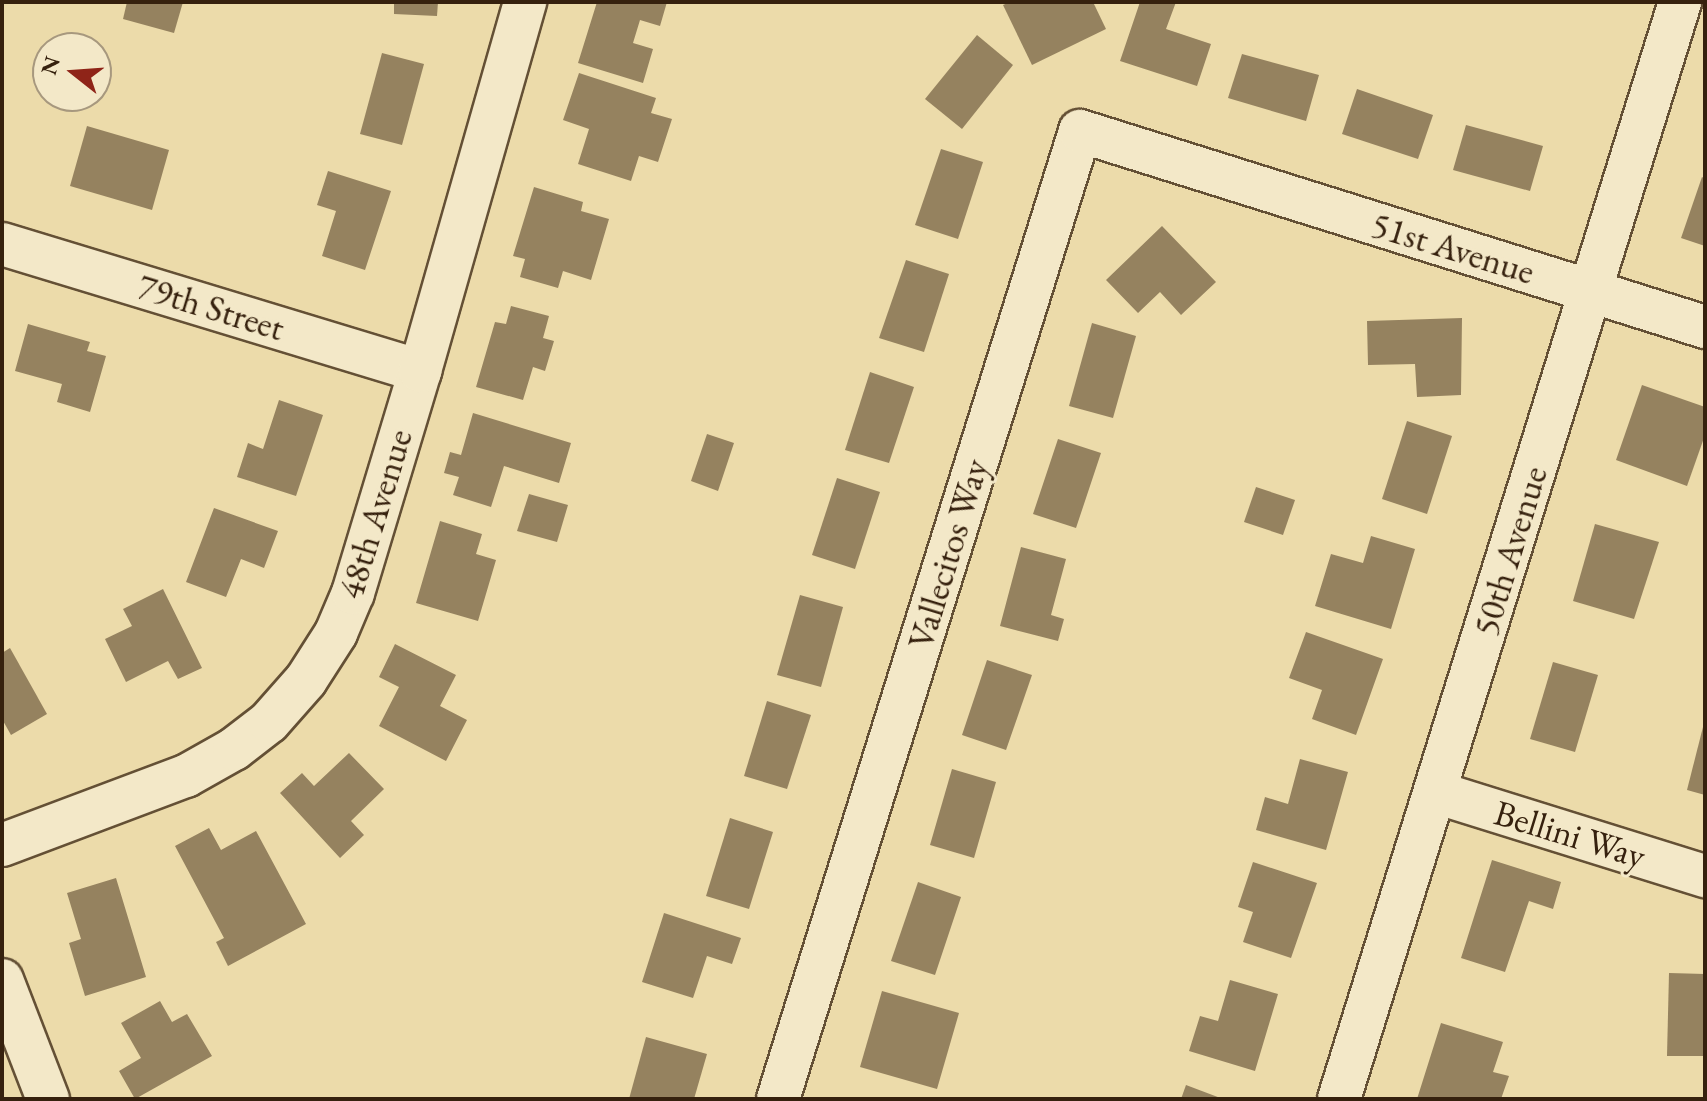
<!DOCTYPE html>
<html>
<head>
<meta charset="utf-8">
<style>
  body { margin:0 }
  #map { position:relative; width:1707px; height:1101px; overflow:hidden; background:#ecdbaa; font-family:"EB Garamond",serif }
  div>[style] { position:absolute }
  .building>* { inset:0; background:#95825f }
  .roads { filter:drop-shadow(2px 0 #645035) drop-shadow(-2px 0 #645035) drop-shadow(0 2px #645035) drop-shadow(0 -2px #645035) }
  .minor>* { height:42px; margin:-21px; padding:0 21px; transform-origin:21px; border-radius:21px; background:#f3e8c8 }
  span { translate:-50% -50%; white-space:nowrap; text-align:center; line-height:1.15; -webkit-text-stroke:6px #f3e8c8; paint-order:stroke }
  .street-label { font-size:36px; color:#36210e }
  .frame { position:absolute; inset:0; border:4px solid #36210e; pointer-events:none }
  .north { position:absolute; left:32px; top:32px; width:80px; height:80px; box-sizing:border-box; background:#f3e8c8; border:2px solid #a7987e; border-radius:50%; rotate:287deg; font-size:22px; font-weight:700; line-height:32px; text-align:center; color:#36210e }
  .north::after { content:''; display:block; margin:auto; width:28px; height:36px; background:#8f2418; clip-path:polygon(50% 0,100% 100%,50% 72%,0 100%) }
</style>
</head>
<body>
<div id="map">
  <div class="building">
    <i style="clip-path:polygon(127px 2px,183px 2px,174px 33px,123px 19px)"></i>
    <i style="clip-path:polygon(394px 2px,438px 2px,437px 16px,394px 14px)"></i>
    <i style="clip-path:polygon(597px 2px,667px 2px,660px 26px,640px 20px,633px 43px,653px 49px,643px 83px,578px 63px)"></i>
    <i style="clip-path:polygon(1010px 2px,1093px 2px,1106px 29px,1032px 65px,1003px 5px)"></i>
    <i style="clip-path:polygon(1140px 2px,1176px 2px,1166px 29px,1211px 44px,1197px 86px,1120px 61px)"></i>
    <i style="clip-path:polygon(977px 35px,1013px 65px,962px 129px,925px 99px)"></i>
    <i style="clip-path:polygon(382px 53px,424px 64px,402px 145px,360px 134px)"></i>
    <i style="clip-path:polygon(1242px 54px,1319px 75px,1306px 121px,1228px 98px)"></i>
    <i style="clip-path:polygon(579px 73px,656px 98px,651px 113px,672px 119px,658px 162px,639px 156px,631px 181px,578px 164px,589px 129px,563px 120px)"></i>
    <i style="clip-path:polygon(1357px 89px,1433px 115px,1418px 159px,1342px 134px)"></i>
    <i style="clip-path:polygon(1466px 125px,1543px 146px,1530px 191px,1453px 170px)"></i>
    <i style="clip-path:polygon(87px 126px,169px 150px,152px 210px,70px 186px)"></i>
    <i style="clip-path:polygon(941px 149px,983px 162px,958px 239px,915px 225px)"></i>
    <i style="clip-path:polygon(328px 171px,391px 191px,365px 270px,322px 256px,336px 211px,317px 205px)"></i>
    <i style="clip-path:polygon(1702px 177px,1705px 179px,1705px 246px,1681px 238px)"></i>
    <i style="clip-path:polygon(534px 187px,583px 202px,581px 211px,609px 219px,591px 280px,563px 271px,558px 288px,520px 277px,525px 259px,513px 256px)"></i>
    <i style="clip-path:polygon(1162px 226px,1216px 282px,1181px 315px,1160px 292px,1138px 313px,1106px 280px)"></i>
    <i style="clip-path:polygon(906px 260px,949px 274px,924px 352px,879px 338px)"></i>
    <i style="clip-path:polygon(511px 306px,549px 316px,543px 338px,554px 341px,545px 371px,533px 367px,523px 400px,476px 387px,495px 322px,506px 324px)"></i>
    <i style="clip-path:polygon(1462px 318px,1461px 395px,1417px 397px,1415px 364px,1368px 365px,1367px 321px)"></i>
    <i style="clip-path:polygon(1092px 323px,1136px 336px,1113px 418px,1069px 406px)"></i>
    <i style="clip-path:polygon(28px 324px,90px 342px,87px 351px,106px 356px,90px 412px,57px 402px,62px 384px,15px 371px)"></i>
    <i style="clip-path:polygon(870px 372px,914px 387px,889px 463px,845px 450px)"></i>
    <i style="clip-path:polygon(1642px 385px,1705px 407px,1705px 435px,1687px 486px,1616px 460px)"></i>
    <i style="clip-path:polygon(279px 400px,323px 415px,296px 496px,237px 477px,248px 443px,263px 449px)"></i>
    <i style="clip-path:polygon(473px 413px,571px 443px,559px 483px,504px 466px,491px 507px,453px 495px,459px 477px,444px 473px,450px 452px,461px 455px)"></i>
    <i style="clip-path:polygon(1407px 421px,1452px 436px,1427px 514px,1382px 499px)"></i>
    <i style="clip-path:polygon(707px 434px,734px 443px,718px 491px,691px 481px)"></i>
    <i style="clip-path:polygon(1058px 439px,1101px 453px,1076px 528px,1033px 514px)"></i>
    <i style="clip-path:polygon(837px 478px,880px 492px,855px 569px,812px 555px)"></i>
    <i style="clip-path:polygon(1256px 487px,1295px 500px,1283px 535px,1244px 522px)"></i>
    <i style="clip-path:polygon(529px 494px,568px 505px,557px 542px,517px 531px)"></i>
    <i style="clip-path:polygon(214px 508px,278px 531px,264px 568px,241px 559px,226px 597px,186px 582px)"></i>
    <i style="clip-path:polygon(440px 521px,482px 534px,476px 554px,496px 560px,478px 621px,416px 603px)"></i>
    <i style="clip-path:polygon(1595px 524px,1659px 542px,1634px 619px,1573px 601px)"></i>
    <i style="clip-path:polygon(1371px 536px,1415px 549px,1391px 629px,1315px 606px,1331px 554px,1363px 563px)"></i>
    <i style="clip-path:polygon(1021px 547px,1066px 559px,1051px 615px,1064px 619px,1058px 641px,1000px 626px)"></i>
    <i style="clip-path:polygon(163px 589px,202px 668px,178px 679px,168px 661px,126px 682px,105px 639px,132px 626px,123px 609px)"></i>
    <i style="clip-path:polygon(800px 595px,843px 607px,821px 687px,777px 675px)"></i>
    <i style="clip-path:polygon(1306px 632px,1383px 659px,1356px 735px,1312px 719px,1322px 690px,1289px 678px)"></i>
    <i style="clip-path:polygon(395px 644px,456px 675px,440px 706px,467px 720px,446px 761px,379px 726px,399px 687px,379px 677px)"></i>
    <i style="clip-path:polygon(10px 648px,47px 714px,11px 735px,2px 719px,2px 653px)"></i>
    <i style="clip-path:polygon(987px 660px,1032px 675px,1006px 750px,962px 735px)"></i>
    <i style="clip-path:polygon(1553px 662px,1598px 675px,1575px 752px,1530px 739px)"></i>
    <i style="clip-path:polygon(767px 701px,811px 715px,787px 789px,744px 776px)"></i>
    <i style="clip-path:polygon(1704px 723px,1705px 724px,1705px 795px,1687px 790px)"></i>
    <i style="clip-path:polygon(349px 753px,384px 789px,351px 821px,364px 835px,340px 858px,280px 793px,302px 773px,314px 786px)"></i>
    <i style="clip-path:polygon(1300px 759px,1348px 772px,1326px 850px,1256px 830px,1265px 797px,1288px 804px)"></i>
    <i style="clip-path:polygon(952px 769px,996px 782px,974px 858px,930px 845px)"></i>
    <i style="clip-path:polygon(730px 818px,773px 832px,749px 909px,706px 896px)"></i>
    <i style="clip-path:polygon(209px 828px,221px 850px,256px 831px,306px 924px,228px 966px,216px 942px,224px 938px,175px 846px)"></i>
    <i style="clip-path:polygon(1492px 860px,1561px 882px,1553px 909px,1529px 901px,1505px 972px,1461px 958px)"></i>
    <i style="clip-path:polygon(1253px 862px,1317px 883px,1291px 958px,1243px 942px,1253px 912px,1238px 907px)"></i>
    <i style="clip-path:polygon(116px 878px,146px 977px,85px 996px,69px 943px,81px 939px,67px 893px)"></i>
    <i style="clip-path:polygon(918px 882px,961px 897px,935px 975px,891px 961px)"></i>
    <i style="clip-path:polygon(664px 913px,741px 938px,732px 964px,707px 956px,693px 998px,642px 982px)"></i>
    <i style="clip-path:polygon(1669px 973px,1705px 974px,1705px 1056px,1667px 1056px)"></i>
    <i style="clip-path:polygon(1230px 980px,1278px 994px,1255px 1071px,1189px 1051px,1200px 1016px,1218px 1021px)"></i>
    <i style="clip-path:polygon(882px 991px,959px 1013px,937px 1089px,860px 1067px)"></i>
    <i style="clip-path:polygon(160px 1001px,172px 1022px,187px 1014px,212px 1056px,135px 1099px,119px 1071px,141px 1058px,121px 1023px)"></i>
    <i style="clip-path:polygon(1441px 1023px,1503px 1042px,1493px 1072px,1509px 1076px,1501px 1099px,1417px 1099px)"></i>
    <i style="clip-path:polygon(646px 1037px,707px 1054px,694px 1099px,629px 1099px)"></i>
    <i style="clip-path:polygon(1186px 1085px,1223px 1099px,1181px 1099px)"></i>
  </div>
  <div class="roads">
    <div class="minor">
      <i style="left:2px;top:244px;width:437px;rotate:16.9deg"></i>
      <i style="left:1435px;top:792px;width:283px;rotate:17.3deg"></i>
      <i style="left:2px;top:845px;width:197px;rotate:-20.6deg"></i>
      <i style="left:186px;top:776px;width:55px;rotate:-29.4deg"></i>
      <i style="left:234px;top:749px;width:44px;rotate:-37.6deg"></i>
      <i style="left:269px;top:722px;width:56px;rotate:-48.6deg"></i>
      <i style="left:306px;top:680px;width:56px;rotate:-57.4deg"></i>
      <i style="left:336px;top:633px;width:43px;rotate:-67deg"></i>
      <i style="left:353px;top:593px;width:232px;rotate:-73.2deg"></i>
      <i style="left:420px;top:371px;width:384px;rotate:-74.1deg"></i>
      <i style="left:2px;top:980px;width:128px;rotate:68.9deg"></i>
      <i style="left:778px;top:1099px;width:1014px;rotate:-72.67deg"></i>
      <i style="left:1080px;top:131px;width:655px;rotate:17.41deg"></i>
      <i style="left:1339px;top:1099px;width:1149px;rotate:-72.73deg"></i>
    </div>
  </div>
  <div class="street-label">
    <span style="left:1453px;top:248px;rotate:17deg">51st Avenue</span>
    <span style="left:211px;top:307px;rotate:17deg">79th Street</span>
    <span style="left:375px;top:514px;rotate:-73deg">48th Avenue</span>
    <span style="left:1510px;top:551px;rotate:-73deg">50th Avenue</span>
    <span style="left:948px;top:554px;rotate:-73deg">Vallecitos Way</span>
    <span style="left:1570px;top:834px;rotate:17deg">Bellini Way</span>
  </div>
  <div class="frame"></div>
  <div class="north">N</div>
</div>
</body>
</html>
